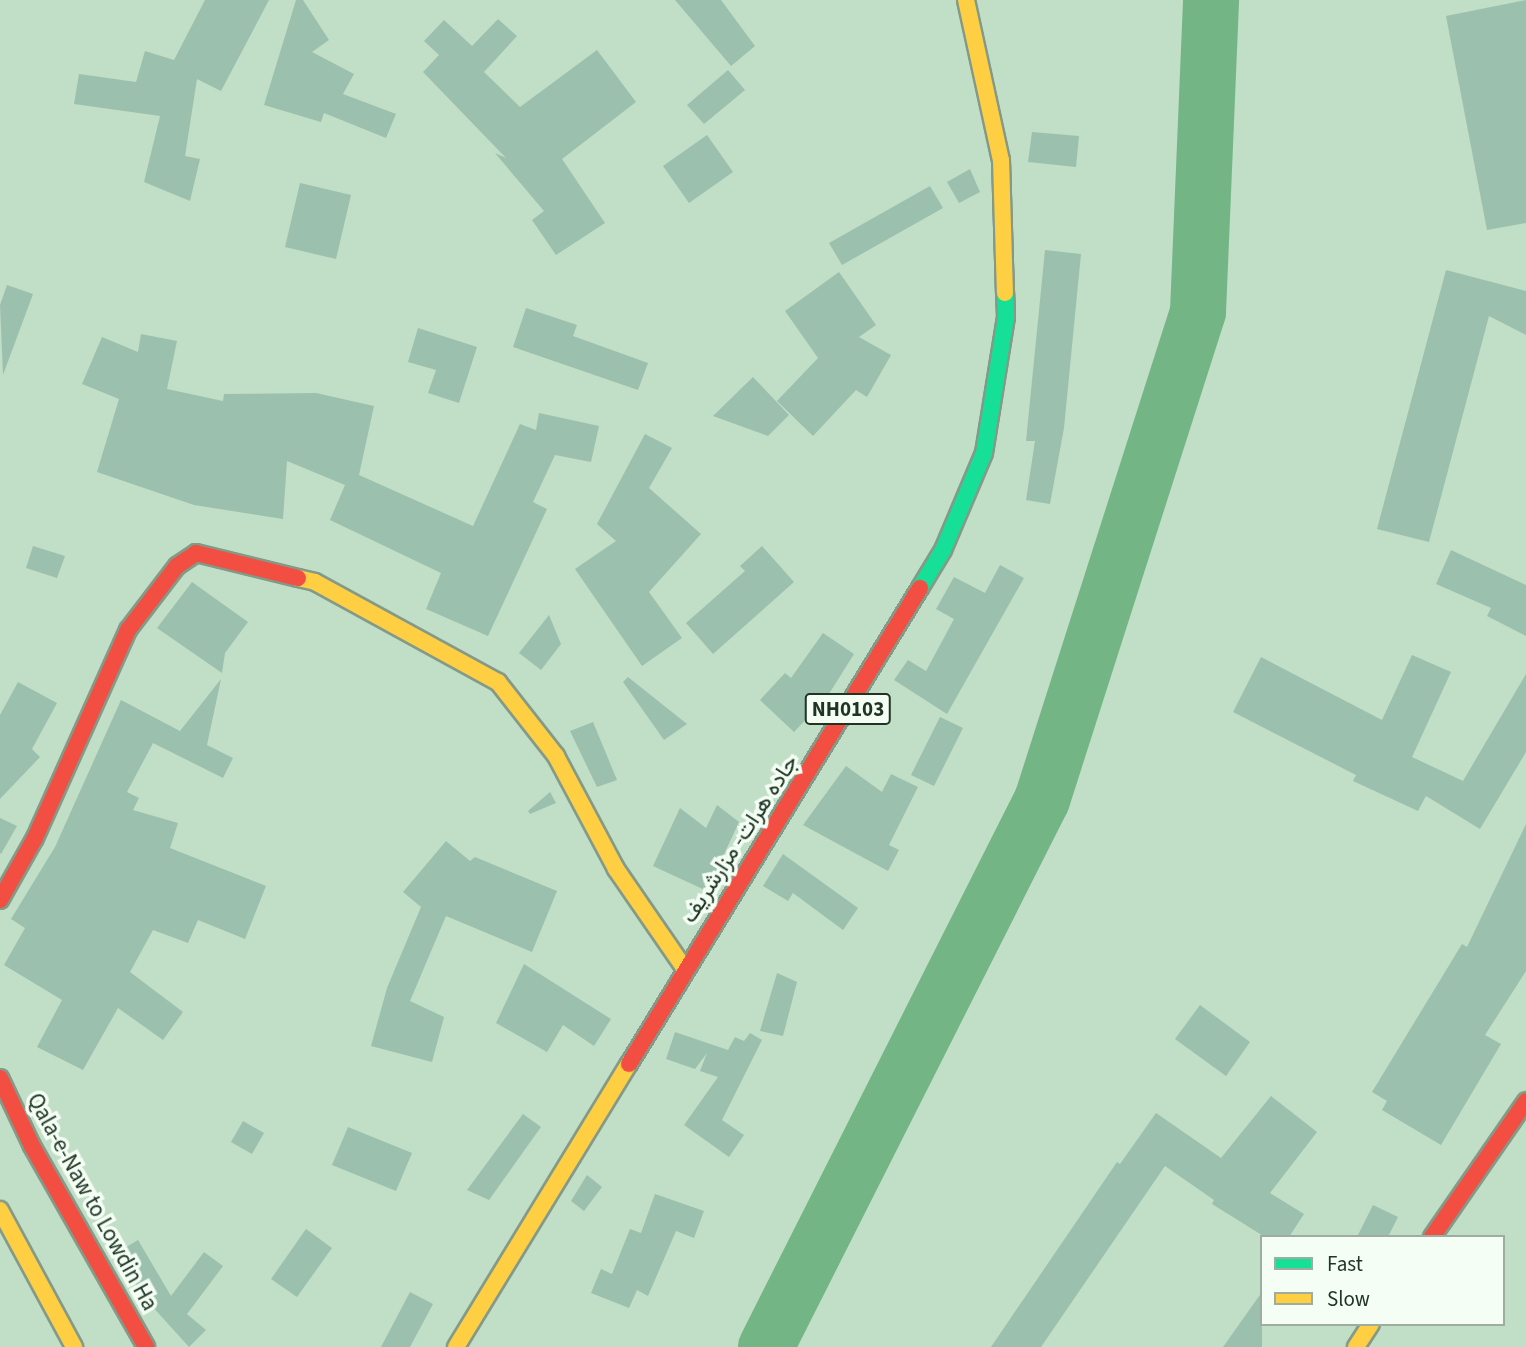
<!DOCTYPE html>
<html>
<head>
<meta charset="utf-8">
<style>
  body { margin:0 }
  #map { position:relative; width:1526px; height:1347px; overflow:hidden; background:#c1dec6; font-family:"Source Sans 3",Vazirmatn,sans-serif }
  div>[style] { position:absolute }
  .river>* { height:56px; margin:-28px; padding:0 28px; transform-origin:28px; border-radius:28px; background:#73b584 }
  .building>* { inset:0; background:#9cc0ae }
  .roads { filter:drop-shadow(2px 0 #849a88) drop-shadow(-2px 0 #849a88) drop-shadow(0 2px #849a88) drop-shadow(0 -2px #849a88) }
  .fast>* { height:16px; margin:-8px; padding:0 8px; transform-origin:8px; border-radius:8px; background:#16e098 }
  .slow>* { height:16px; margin:-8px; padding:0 8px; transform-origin:8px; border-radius:8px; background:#ffcf43 }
  .jam>* { height:16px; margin:-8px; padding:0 8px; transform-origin:8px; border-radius:8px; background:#f24e42 }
  span { translate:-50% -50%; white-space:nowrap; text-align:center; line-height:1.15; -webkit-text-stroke:7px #f4fef5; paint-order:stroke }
  .shield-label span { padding:2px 5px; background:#f4fef5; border:2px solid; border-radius:5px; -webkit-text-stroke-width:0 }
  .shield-label { font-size:21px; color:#1f3423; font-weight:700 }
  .street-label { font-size:23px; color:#1f3423 }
  .legend { position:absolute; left:1260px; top:1235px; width:245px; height:91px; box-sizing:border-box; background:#f4fef5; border:2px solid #9fada1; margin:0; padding:9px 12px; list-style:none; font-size:21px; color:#1f3423 }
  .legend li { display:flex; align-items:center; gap:14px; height:35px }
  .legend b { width:35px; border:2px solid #9fada1 }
</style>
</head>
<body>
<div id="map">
  <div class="river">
    <i style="left:766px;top:1347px;width:613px;rotate:-63.23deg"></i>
    <i style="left:1042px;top:800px;width:512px;rotate:-72.27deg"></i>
    <i style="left:1198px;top:312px;width:312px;rotate:-87.6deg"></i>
  </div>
  <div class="building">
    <i style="clip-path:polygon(205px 0,269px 0,221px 91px,197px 79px,185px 156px,200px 159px,190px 201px,144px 182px,160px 116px,74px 104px,79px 74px,136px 82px,145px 51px,174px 60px)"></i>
    <i style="clip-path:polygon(296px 0,303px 0,329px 40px,312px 52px,354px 74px,343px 94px,396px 114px,386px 138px,324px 113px,321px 122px,264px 105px)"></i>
    <i style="clip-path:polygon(675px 0,721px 0,755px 46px,731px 66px)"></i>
    <i style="clip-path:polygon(1526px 0,1526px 223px,1487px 230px,1446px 16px)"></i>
    <i style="clip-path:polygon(498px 19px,517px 36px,484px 72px,520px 107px,597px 50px,636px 102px,562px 159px,605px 223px,556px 255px,532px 220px,544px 211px,495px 153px,506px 158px,423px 72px,439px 55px,424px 41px,444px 20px,472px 46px)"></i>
    <i style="clip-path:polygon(728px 70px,745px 90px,704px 124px,687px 105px)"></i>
    <i style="clip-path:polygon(1032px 132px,1079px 136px,1076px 167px,1028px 162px)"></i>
    <i style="clip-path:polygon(707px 135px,733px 172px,689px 203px,663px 166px)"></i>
    <i style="clip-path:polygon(970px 169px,980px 192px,959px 203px,947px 182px)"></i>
    <i style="clip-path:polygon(300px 183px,351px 195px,336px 259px,285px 247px)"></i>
    <i style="clip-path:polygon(930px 186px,943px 208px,842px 265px,829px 243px)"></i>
    <i style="clip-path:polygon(1045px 250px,1081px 254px,1064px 428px,1050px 504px,1026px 500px,1035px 441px,1026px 441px)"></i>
    <i style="clip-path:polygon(1446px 270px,1526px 291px,1526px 335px,1489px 316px,1429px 542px,1377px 529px)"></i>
    <i style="clip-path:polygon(839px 272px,876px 325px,859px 337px,891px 355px,867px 397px,856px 390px,813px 436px,777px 401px,818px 358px,785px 311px)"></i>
    <i style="clip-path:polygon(7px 285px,33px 294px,3px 375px,0 305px)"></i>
    <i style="clip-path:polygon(526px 308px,577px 325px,573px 336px,648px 363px,638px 390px,513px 347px)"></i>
    <i style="clip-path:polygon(418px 328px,477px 347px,459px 403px,428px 393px,436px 370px,408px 362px)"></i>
    <i style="clip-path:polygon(141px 334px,177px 341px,167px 389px,223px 401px,224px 394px,316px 393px,374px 406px,359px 475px,473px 526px,520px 424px,536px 430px,539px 413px,599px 426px,591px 462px,555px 455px,533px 502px,547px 509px,488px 636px,426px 609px,441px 573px,330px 520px,345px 485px,287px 461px,283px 519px,194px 505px,97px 472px,119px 399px,82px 384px,102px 337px,138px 352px)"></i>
    <i style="clip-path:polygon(753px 377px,789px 415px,768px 436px,713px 416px)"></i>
    <i style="clip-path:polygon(645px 434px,672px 448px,649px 488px,701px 534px,649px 592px,682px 638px,642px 666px,575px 569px,616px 541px,597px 524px)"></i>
    <i style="clip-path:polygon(33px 546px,65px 556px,57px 578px,26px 568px)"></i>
    <i style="clip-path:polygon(762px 546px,794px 582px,713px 654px,686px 623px,745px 571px,740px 566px)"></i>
    <i style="clip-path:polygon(1451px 550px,1526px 585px,1526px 636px,1487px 616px,1491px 608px,1436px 584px)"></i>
    <i style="clip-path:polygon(1000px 565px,1024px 578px,947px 714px,894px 680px,908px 660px,926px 671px,954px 619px,936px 609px,954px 577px,985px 593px)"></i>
    <i style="clip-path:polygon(192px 582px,248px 622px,225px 653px,222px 673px,157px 628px)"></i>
    <i style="clip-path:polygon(549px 615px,561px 644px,541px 670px,519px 653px)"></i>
    <i style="clip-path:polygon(823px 633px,854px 654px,827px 697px,794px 732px,760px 700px,785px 673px,791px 678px)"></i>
    <i style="clip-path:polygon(1412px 655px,1451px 672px,1412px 757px,1463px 781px,1526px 674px,1526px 752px,1480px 829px,1426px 796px,1418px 811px,1353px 781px,1356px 775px,1233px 712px,1261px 657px,1382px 720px)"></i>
    <i style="clip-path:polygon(628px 677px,687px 724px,664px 740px,623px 682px)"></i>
    <i style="clip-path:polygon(221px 679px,207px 745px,233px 758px,223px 778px,153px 743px,127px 792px,139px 798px,133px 810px,178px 823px,170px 848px,266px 886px,245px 939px,198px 920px,188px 943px,153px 930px,130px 972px,183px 1012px,163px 1040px,118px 1008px,83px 1070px,37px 1047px,62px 1000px,4px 965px,25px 928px,11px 919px,55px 847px,121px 700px,180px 731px)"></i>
    <i style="clip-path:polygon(18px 682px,57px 703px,32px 749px,40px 757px,0 799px,0 715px)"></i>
    <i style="clip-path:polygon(940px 717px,963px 728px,934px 786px,911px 775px)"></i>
    <i style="clip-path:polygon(593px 722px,617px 780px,597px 787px,570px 731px)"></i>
    <i style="clip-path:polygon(846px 766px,882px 792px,891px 774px,918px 787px,889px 845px,899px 850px,888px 871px,803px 825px)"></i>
    <i style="clip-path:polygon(550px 792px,556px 803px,530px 814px,528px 811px)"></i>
    <i style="clip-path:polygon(717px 805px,739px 822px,707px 891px,653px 866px,680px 808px,706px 828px)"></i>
    <i style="clip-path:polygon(0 818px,17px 826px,1px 854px,0 853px)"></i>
    <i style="clip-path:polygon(1526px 824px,1526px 971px,1485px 1035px,1501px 1044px,1441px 1145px,1382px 1110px,1387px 1101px,1372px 1092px,1462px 944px,1467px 947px)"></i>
    <i style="clip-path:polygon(446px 841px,470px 861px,475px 857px,557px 891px,532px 952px,446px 916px,410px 1001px,444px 1017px,432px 1062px,371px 1046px,387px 988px,421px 907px,403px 892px)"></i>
    <i style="clip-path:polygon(783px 854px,858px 908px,843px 930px,793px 893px,788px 901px,763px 886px)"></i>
    <i style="clip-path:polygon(524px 964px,611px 1019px,594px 1046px,563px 1025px,547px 1052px,496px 1023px)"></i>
    <i style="clip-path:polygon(777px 973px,797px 982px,783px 1036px,760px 1031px)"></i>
    <i style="clip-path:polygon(1200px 1005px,1250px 1042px,1226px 1076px,1175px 1039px)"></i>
    <i style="clip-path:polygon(675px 1032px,728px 1050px,735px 1037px,744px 1041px,750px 1033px,762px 1040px,722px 1120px,744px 1135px,729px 1157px,684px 1125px,718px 1077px,700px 1071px,707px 1053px,695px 1069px,666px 1059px)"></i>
    <i style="clip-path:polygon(1271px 1096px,1317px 1132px,1270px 1193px,1304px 1214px,1289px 1237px,1265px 1237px,1212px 1204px,1214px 1200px,1165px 1166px,1041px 1347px,991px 1347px,1117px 1162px,1120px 1164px,1156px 1113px,1221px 1158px)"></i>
    <i style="clip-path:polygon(523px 1114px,541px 1127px,489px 1200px,467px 1190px)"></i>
    <i style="clip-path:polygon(243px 1121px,264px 1133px,252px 1154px,231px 1142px)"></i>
    <i style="clip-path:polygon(348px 1127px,412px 1153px,396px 1191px,332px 1165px)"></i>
    <i style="clip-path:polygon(587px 1175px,602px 1187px,584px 1211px,571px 1201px)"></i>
    <i style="clip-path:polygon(655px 1194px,704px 1211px,694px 1238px,676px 1231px,648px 1296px,637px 1290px,629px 1308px,591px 1293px,601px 1269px,612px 1274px,630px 1229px,641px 1233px)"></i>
    <i style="clip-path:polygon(1373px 1205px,1398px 1217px,1388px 1237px,1357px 1237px)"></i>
    <i style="clip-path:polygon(306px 1229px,332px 1248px,297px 1297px,271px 1279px)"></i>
    <i style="clip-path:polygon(138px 1240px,171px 1296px,204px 1252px,223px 1266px,187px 1314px,206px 1330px,189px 1347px,141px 1294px,118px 1252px)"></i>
    <i style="clip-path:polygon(410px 1292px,433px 1304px,410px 1347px,381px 1347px)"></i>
    <i style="clip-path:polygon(1262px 1292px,1262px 1347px,1223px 1347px)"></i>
  </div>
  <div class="roads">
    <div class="fast">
      <i style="left:920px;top:588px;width:44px;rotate:-58.8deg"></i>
      <i style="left:943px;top:550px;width:105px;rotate:-67.1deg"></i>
      <i style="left:984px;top:453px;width:138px;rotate:-80.8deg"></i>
      <i style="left:1006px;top:317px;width:24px;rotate:-92deg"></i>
    </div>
    <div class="slow">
      <i style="left:966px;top:0;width:164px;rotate:77.7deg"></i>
      <i style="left:1001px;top:160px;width:133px;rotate:88.3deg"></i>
      <i style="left:298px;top:578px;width:17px;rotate:13deg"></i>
      <i style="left:315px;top:582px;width:209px;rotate:28.7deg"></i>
      <i style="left:498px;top:682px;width:94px;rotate:51.9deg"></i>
      <i style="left:556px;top:756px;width:128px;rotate:62deg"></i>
      <i style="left:616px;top:869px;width:121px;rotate:55.4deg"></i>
      <i style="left:0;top:1210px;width:156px;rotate:61.6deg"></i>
      <i style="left:456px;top:1347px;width:332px;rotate:-58.6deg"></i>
      <i style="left:1356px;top:1347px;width:27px;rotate:-57deg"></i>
    </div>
    <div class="jam">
      <i style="left:0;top:900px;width:71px;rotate:-60.6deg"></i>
      <i style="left:35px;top:838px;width:228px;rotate:-65.9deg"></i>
      <i style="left:128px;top:630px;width:81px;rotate:-52.6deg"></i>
      <i style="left:177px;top:566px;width:23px;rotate:-34deg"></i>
      <i style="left:196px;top:553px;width:105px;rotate:13.8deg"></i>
      <i style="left:629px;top:1064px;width:558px;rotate:-58.56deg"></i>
      <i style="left:0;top:1078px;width:75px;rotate:64.8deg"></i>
      <i style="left:32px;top:1146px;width:231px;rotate:60.4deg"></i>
      <i style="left:1432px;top:1237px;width:165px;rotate:-55.3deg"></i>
    </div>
  </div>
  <div class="shield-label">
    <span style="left:848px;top:709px">NH0103</span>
  </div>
  <div class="street-label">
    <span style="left:740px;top:839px;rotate:-57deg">جاده هرات- مزارشریف</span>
    <span style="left:92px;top:1202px;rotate:61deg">Qala-e-Naw to Lowdin Ha</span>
  </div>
  <ul class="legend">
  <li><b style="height:9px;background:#16e098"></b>Fast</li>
  <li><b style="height:9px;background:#ffcf43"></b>Slow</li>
  </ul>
</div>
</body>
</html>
